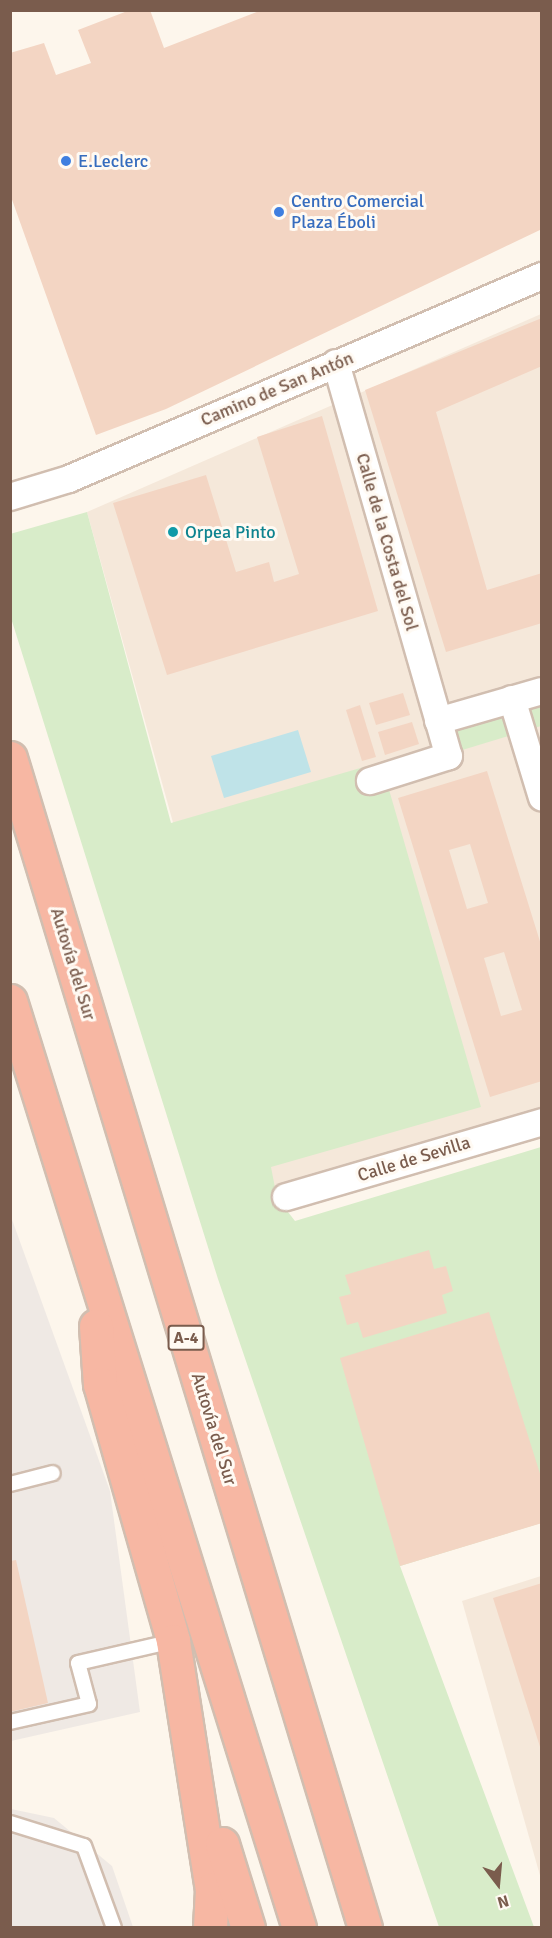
<!DOCTYPE html>
<html>
<head>
<meta charset="utf-8">
<style>
  body { margin:0 }
  #map { position:relative; width:552px; height:1938px; overflow:hidden; background:#fdf6ec; font-family:Signika,sans-serif }
  div>[style] { position:absolute }
  .residential>* { inset:0; background:#f5e8da }
  .industrial>* { inset:0; background:#efe9e4 }
  .green>* { inset:0; background:#d8ecc9 }
  .water>* { inset:0; background:#bfe3e8 }
  .building>* { inset:0; background:#f3d5c3 }
  .roads { filter:drop-shadow(2px 0 #d1beb0) drop-shadow(-2px 0 #d1beb0) drop-shadow(0 2px #d1beb0) drop-shadow(0 -2px #d1beb0) }
  .lane>* { height:14px; margin:-7px; padding:0 7px; transform-origin:7px; border-radius:7px; background:#fff }
  .street>* { height:26px; margin:-13px; padding:0 13px; transform-origin:13px; border-radius:13px; background:#fff }
  .highway>* { height:33px; margin:-16.5px; padding:0 16.5px; transform-origin:16.5px; border-radius:16.5px; background:#f7b7a3 }
  .dots>* { width:16px; height:16px; translate:-50% -50%; box-sizing:border-box; border:3px solid #fffaf3; border-radius:50% }
  span { translate:-50% -50%; white-space:nowrap; text-align:center; line-height:1.15; -webkit-text-stroke:6px #fffaf3; paint-order:stroke }
  .shield-label span { padding:2px 4px; background:#fffaf3; border:2px solid; border-radius:4px; -webkit-text-stroke-width:0 }
  .shield-label { font-size:16px; color:#7a5c4d; font-weight:700 }
  .shop-label { font-size:18px; color:#366cbe }
  .left { translate:0 -50%; text-align:left }
  .street-label { font-size:18px; color:#7a5c4d }
  .culture-label { font-size:18px; color:#0d838f }
  .frame { position:absolute; inset:0; border:12px solid #7a5c4d; pointer-events:none }
  .north { position:absolute; left:468px; top:1854px; width:60px; height:60px; -webkit-text-stroke:4px #fffaf3; paint-order:stroke; rotate:164deg; font-size:16px; font-weight:700; line-height:24px; text-align:center; color:#7a5c4d }
  .north::after { content:''; display:block; margin:auto; width:21px; height:27px; background:#7a5c4d; clip-path:polygon(50% 0,100% 100%,50% 72%,0 100%) }
</style>
</head>
<body>
<div id="map">
  <div class="residential">
    <i style="clip-path:polygon(541px 314px,541px 1129px,277px 1198px,87px 512px)"></i>
    <i style="clip-path:polygon(541px 1576px,541px 1879px,462px 1601px)"></i>
  </div>
  <div class="industrial">
    <i style="clip-path:polygon(10px 1214px,110px 1491px,140px 1712px,11px 1741px)"></i>
    <i style="clip-path:polygon(11px 1809px,54px 1818px,112px 1866px,133px 1927px,11px 1928px)"></i>
  </div>
  <div class="green">
    <i style="clip-path:polygon(87px 512px,171px 823px,381px 762px,481px 1107px,271px 1167px,277px 1198px,295px 1221px,541px 1147px,541px 1523px,400px 1566px,534px 1927px,439px 1927px,218px 1279px,11px 618px,10px 534px)"></i>
    <i style="clip-path:polygon(541px 679px,541px 726px,459px 751px,446px 708px)"></i>
  </div>
  <div class="water">
    <i style="clip-path:polygon(298px 730px,311px 772px,224px 798px,211px 756px)"></i>
  </div>
  <div class="building">
    <i style="clip-path:polygon(130px 10px,150px 10px,164px 48px,262px 10px,542px 10px,542px 229px,166px 409px,96px 435px,10px 194px,10px 53px,44px 43px,56px 75px,91px 63px,78px 30px)"></i>
    <i style="clip-path:polygon(542px 318px,542px 366px,436px 412px,487px 590px,542px 573px,542px 623px,446px 652px,365px 390px)"></i>
    <i style="clip-path:polygon(322px 416px,378px 611px,167px 675px,113px 503px,206px 475px,236px 572px,269px 562px,274px 582px,299px 574px,257px 437px)"></i>
    <i style="clip-path:polygon(403px 693px,410px 715px,376px 725px,369px 703px)"></i>
    <i style="clip-path:polygon(360px 705px,376px 757px,362px 761px,346px 710px)"></i>
    <i style="clip-path:polygon(412px 722px,419px 744px,385px 755px,378px 732px)"></i>
    <i style="clip-path:polygon(evenodd,487px 771px,542px 948px,542px 1081px,490px 1097px,398px 798px,487px 771px,470px 844px,488px 903px,467px 909px,449px 850px,470px 844px,487px 771px,504px 952px,522px 1010px,501px 1016px,484px 958px,504px 952px)"></i>
    <i style="clip-path:polygon(429px 1250px,434px 1269px,446px 1266px,453px 1291px,442px 1295px,447px 1313px,363px 1338px,358px 1322px,347px 1325px,339px 1297px,351px 1294px,345px 1275px)"></i>
    <i style="clip-path:polygon(489px 1312px,542px 1480px,542px 1523px,400px 1566px,340px 1358px)"></i>
    <i style="clip-path:polygon(16px 1560px,48px 1703px,10px 1712px,10px 1561px)"></i>
    <i style="clip-path:polygon(542px 1583px,542px 1750px,541px 1750px,493px 1598px)"></i>
  </div>
  <div class="roads">
    <div class="lane">
      <i style="left:10px;top:1484px;width:44px;rotate:-14.3deg"></i>
      <i style="left:10px;top:1722px;width:81px;rotate:-12.8deg"></i>
      <i style="left:89px;top:1704px;width:42px;rotate:-105deg"></i>
      <i style="left:78px;top:1663px;width:98px;rotate:-13deg"></i>
      <i style="left:10px;top:1823px;width:77px;rotate:17.3deg"></i>
      <i style="left:84px;top:1846px;width:87px;rotate:69.9deg"></i>
    </div>
    <div class="street">
      <i style="left:336px;top:363px;width:409px;rotate:74deg"></i>
      <i style="left:449px;top:756px;width:83px;rotate:162.4deg"></i>
      <i style="left:10px;top:497px;width:62px;rotate:-17deg"></i>
      <i style="left:69px;top:479px;width:515px;rotate:-23.23deg"></i>
      <i style="left:512px;top:699px;width:103px;rotate:73.1deg"></i>
      <i style="left:438px;top:721px;width:108px;rotate:-16.1deg"></i>
      <i style="left:286px;top:1197px;width:267px;rotate:-16.3deg"></i>
    </div>
    <div class="highway">
      <i style="left:10px;top:758px;width:1223px;rotate:73.12deg"></i>
      <i style="left:10px;top:1001px;width:971px;rotate:72.68deg"></i>
      <i style="left:96px;top:1326px;width:58px;rotate:86.1deg"></i>
      <i style="left:100px;top:1384px;width:267px;rotate:74.1deg"></i>
      <i style="left:173px;top:1641px;width:251px;rotate:81.1deg"></i>
      <i style="left:212px;top:1889px;width:39px;rotate:93deg"></i>
      <i style="left:222px;top:1844px;width:88px;rotate:72.8deg"></i>
    </div>
  </div>
  <div class="dots">
    <i style="left:66px;top:161px;background:#3f7fe0"></i>
    <i style="left:279px;top:212px;background:#3f7fe0"></i>
    <i style="left:173px;top:532px;background:#0f9aa8"></i>
  </div>
  <div class="shield-label">
    <span style="left:186px;top:1338px">A-4</span>
  </div>
  <div class="shop-label">
    <span class="left" style="left:78px;top:161px">E.Leclerc</span>
    <span class="left" style="left:291px;top:212px">Centro Comercial<br>Plaza Éboli</span>
  </div>
  <div class="street-label">
    <span style="left:277px;top:389px;rotate:-23deg">Camino de San Antón</span>
    <span style="left:387px;top:542px;rotate:74deg">Calle de la Costa del Sol</span>
    <span style="left:73px;top:964px;rotate:73deg">Autovía del Sur</span>
    <span style="left:414px;top:1159px;rotate:-17deg">Calle de Sevilla</span>
    <span style="left:214px;top:1429px;rotate:73deg">Autovía del Sur</span>
  </div>
  <div class="culture-label">
    <span class="left" style="left:185px;top:532px">Orpea Pinto</span>
  </div>
  <div class="frame"></div>
  <div class="north">N</div>
</div>
</body>
</html>
